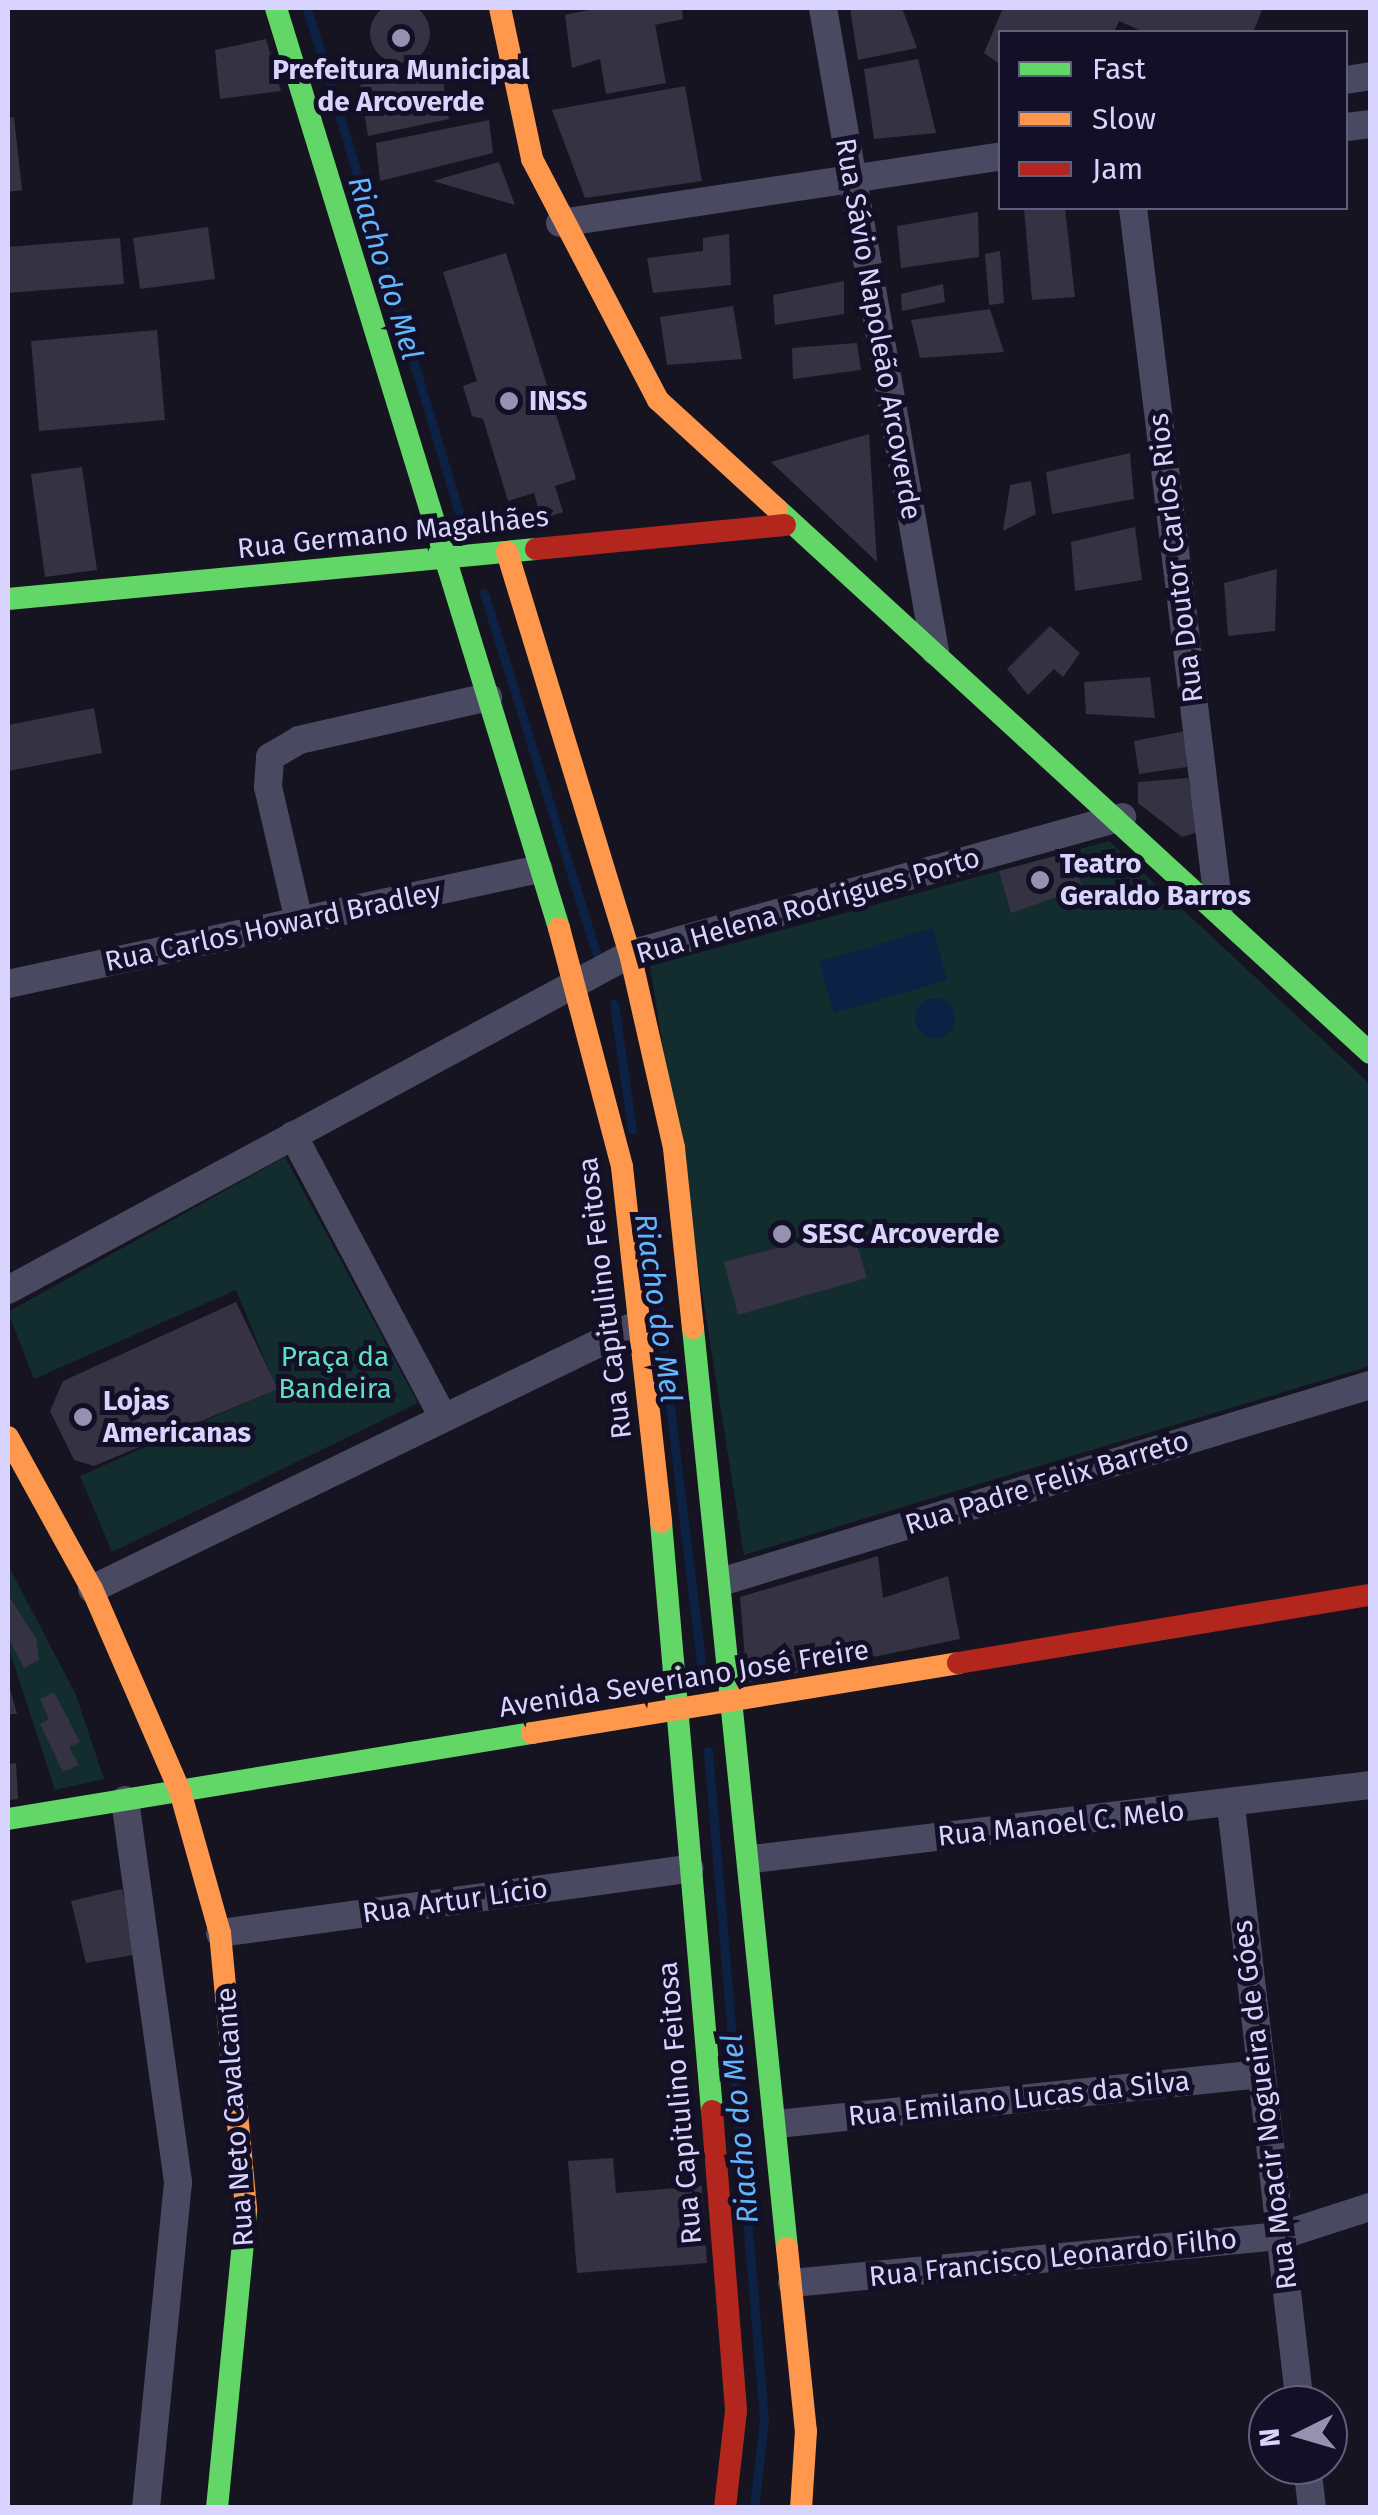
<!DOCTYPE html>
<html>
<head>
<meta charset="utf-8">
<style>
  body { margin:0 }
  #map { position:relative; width:1378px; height:2515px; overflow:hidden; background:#161421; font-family:"Fira Sans",sans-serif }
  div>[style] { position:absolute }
  .green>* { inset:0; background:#132c2d }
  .water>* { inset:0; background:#0d2144 }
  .round { border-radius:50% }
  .stream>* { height:9px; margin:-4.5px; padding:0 4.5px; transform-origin:4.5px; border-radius:4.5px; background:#0d2144 }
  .building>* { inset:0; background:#343243 }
  .street>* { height:28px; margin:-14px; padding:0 14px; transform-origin:14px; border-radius:14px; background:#4a4962 }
  .fast>* { height:22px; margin:-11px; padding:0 11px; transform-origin:11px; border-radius:11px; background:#63d668 }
  .slow>* { height:22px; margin:-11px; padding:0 11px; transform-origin:11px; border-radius:11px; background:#ff974d }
  .jam>* { height:22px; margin:-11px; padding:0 11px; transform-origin:11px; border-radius:11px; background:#b3261e }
  .dots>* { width:28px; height:28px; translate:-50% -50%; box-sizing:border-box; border:5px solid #130f26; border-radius:50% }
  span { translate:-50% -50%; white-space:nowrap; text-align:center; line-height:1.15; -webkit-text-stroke:10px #130f26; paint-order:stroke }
  .poi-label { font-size:28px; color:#d9d4ff; font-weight:700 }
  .left { translate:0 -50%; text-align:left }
  .street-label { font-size:28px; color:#d9d4ff }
  .park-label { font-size:28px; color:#5fe0c0 }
  .water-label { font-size:30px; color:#62b6ff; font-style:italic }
  .frame { position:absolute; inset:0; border:10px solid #d9d4ff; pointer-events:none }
  .legend { position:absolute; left:998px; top:30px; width:350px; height:180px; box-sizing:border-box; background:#130f26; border:2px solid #625e7d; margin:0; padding:12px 18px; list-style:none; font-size:30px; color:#d9d4ff }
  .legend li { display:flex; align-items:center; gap:20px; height:50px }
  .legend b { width:50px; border:2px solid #625e7d }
  .north { position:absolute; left:1248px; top:2385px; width:100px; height:100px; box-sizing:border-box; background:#130f26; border:2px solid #625e7d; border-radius:50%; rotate:265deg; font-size:28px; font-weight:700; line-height:40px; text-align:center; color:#d9d4ff }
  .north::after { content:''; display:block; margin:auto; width:35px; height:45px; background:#9591b1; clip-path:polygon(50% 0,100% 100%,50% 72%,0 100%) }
</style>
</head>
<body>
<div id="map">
  <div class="green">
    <i style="clip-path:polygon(1109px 841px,1370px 1084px,1370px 1366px,744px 1555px,650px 966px)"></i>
    <i style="clip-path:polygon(285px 1157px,418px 1403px,112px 1552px,80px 1476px,277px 1389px,236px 1290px,34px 1379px,8px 1312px)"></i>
    <i style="clip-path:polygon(8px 1565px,76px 1695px,104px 1779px,55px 1790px,8px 1646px)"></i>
  </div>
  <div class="water">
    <i style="clip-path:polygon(933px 928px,947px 980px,834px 1013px,819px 962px)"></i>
    <i class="round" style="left:915px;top:998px;width:40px;height:40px"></i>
  </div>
  <div class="stream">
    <i style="left:307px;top:8px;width:544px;rotate:73.23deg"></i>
    <i style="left:484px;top:593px;width:377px;rotate:72.7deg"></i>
    <i style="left:614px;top:1004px;width:127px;rotate:81.9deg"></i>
    <i style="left:654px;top:1274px;width:401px;rotate:83.1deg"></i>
    <i style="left:708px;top:1751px;width:671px;rotate:85.22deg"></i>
    <i style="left:764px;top:2420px;width:89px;rotate:96.5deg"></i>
  </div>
  <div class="building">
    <i class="round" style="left:370px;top:3px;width:60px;height:60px"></i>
    <i style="clip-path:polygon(598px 8px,682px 8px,683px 19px,655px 25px,666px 83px,606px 94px,600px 59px,572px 68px,565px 15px)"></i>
    <i style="clip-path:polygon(850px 8px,902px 8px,917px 48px,858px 60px)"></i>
    <i style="clip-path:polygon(1003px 8px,1263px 8px,1253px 32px,1144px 32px,1119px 21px,1114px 32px,1001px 32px,1001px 65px,984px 53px)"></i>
    <i style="clip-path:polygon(266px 39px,281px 91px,220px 99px,215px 50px)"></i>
    <i style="clip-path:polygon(918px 59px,936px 133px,874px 139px,864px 69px)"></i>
    <i style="clip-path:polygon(441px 68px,449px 119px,368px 136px,360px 85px)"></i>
    <i style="clip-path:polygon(685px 86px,702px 181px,585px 198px,552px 110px)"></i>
    <i style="clip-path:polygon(14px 117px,22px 190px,8px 192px,8px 118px)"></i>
    <i style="clip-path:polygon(489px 120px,493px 153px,380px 181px,376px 143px)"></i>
    <i style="clip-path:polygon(499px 162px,515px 205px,433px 181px)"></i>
    <i style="clip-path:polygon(1024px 208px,1065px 208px,1075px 297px,1032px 300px)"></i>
    <i style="clip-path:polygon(978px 212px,979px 257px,901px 268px,897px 226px)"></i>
    <i style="clip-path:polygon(208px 227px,215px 279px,140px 289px,133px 238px)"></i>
    <i style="clip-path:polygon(729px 234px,731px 285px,653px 293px,647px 258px,703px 251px,703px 238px)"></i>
    <i style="clip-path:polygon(120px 238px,124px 284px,8px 293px,8px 247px)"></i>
    <i style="clip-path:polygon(1000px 251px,1004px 303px,989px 305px,985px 254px)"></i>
    <i style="clip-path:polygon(506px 253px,576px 479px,555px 486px,563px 512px,541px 519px,534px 493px,508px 501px,483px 419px,472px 416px,463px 386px,477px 381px,443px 272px)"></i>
    <i style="clip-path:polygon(844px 281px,844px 314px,775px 325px,773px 295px)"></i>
    <i style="clip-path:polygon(943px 284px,945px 302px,902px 311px,901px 294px)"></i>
    <i style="clip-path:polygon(733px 306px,742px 359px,667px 365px,660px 317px)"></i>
    <i style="clip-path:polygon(990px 309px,1004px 352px,920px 358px,911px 320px)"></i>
    <i style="clip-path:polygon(157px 330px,165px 420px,39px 431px,31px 341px)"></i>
    <i style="clip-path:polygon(857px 343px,861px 370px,793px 379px,792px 348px)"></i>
    <i style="clip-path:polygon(869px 434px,877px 562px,771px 462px)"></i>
    <i style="clip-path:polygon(1130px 453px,1134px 499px,1052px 514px,1046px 472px)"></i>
    <i style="clip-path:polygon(82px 467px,97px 570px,45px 577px,31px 474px)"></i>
    <i style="clip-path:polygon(1031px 481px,1036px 514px,1003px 531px,1010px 485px)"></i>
    <i style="clip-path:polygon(1135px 527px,1142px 580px,1075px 591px,1071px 542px)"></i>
    <i style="clip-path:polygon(1277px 569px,1275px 631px,1228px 636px,1224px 583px)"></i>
    <i style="clip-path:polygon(1050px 626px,1080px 653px,1063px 677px,1054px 669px,1028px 695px,1007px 669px)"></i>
    <i style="clip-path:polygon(1150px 677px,1155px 718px,1086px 714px,1084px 682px)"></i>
    <i style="clip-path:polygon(94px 708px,102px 753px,8px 771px,8px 725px)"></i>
    <i style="clip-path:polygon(1185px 731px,1187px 767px,1139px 774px,1134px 741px)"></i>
    <i style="clip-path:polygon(1188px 778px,1198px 832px,1182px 837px,1138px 803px,1138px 782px)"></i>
    <i style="clip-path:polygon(1070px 852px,1083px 888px,1011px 913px,999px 871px)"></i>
    <i style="clip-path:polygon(852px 1228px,867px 1278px,738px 1315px,724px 1262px)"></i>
    <i style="clip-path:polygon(236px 1302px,278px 1389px,94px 1466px,74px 1460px,50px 1411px,63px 1381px)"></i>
    <i style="clip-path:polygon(878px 1556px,883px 1598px,948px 1576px,960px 1639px,747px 1683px,740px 1597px)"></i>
    <i style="clip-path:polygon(8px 1595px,36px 1638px,39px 1660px,24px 1668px,8px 1638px)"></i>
    <i style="clip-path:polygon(8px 1685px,9px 1685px,17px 1714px,8px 1714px)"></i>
    <i style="clip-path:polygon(54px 1692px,80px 1742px,69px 1747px,79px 1765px,63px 1772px,40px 1724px,49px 1719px,40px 1699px)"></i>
    <i style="clip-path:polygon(16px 1763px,18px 1799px,8px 1800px,8px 1764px)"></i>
    <i style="clip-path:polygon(122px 1889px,139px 1954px,86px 1963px,71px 1901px)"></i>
    <i style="clip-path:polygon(613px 2158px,616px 2193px,702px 2186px,707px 2263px,577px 2273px,568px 2161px)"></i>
  </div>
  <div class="street">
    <i style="left:823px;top:8px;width:653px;rotate:80.12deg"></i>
    <i style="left:1346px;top:80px;width:24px;rotate:-9deg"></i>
    <i style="left:1346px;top:127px;width:24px;rotate:-7deg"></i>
    <i style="left:1133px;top:208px;width:706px;rotate:83.01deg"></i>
    <i style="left:560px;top:223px;width:446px;rotate:-8.6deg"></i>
    <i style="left:299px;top:921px;width:138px;rotate:-103deg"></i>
    <i style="left:268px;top:787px;width:30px;rotate:-86deg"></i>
    <i style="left:270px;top:757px;width:34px;rotate:-30deg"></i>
    <i style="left:299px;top:740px;width:194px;rotate:-12.8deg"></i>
    <i style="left:8px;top:984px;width:543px;rotate:-12.22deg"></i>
    <i style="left:293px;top:1135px;width:315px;rotate:62deg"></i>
    <i style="left:8px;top:1290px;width:707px;rotate:-28.38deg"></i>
    <i style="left:630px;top:954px;width:511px;rotate:-15.56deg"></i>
    <i style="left:724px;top:1581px;width:675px;rotate:-16.88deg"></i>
    <i style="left:92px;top:1589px;width:609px;rotate:-25.89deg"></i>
    <i style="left:125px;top:1800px;width:386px;rotate:82.1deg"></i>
    <i style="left:178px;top:2182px;width:328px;rotate:95.6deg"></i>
    <i style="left:1231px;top:1806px;width:603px;rotate:83.43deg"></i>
    <i style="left:752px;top:1859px;width:622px;rotate:-6.83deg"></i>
    <i style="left:220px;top:1933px;width:474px;rotate:-7.8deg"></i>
    <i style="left:777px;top:2124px;width:486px;rotate:-5.9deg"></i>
    <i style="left:792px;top:2283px;width:490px;rotate:-5.5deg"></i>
    <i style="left:1280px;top:2236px;width:95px;rotate:-17.9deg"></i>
    <i style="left:1307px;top:2465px;width:43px;rotate:83.4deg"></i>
  </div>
  <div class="fast">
    <i style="left:276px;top:8px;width:963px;rotate:72.9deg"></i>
    <i style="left:777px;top:509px;width:805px;rotate:42.53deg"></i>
    <i style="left:8px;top:599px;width:530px;rotate:-5.41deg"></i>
    <i style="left:693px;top:1328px;width:925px;rotate:84.17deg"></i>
    <i style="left:661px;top:1522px;width:591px;rotate:85.05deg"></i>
    <i style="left:8px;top:1819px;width:531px;rotate:-9.32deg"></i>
    <i style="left:217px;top:2508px;width:299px;rotate:-84.4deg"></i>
  </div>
  <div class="slow">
    <i style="left:500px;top:8px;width:154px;rotate:78deg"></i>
    <i style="left:532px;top:159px;width:272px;rotate:62.4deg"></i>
    <i style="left:658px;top:400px;width:161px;rotate:42.5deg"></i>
    <i style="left:507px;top:552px;width:420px;rotate:73deg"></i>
    <i style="left:630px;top:954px;width:199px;rotate:77.2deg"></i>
    <i style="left:674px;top:1148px;width:181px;rotate:84deg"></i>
    <i style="left:559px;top:928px;width:247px;rotate:75.2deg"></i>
    <i style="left:622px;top:1167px;width:357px;rotate:83.7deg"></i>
    <i style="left:8px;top:1437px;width:174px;rotate:61.1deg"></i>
    <i style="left:92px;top:1589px;width:220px;rotate:66.5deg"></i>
    <i style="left:180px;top:1791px;width:148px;rotate:74.3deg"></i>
    <i style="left:220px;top:1933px;width:278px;rotate:84.6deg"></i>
    <i style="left:532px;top:1733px;width:432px;rotate:-9.3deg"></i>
    <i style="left:787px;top:2248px;width:184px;rotate:84.1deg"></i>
    <i style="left:806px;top:2431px;width:77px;rotate:93.7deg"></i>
  </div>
  <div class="jam">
    <i style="left:536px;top:549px;width:250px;rotate:-5.5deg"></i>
    <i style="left:958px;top:1663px;width:418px;rotate:-9.4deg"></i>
    <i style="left:712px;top:2111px;width:301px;rotate:85.4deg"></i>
    <i style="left:736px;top:2411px;width:98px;rotate:96.5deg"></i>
  </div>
  <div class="dots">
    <i style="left:401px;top:38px;background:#9591b1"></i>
    <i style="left:509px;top:401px;background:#9591b1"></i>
    <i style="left:1040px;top:880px;background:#9591b1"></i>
    <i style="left:782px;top:1234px;background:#9591b1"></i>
    <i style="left:83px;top:1417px;background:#9591b1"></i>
  </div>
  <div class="poi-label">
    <span style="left:401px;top:86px">Prefeitura Municipal<br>de Arcoverde</span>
    <span class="left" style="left:529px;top:401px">INSS</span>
    <span class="left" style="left:1060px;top:880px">Teatro<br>Geraldo Barros</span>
    <span class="left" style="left:802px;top:1234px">SESC Arcoverde</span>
    <span class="left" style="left:103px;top:1417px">Lojas<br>Americanas</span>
  </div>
  <div class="street-label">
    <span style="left:878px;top:329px;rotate:80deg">Rua Sávio Napoleão Arcoverde</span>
    <span style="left:393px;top:533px;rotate:-6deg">Rua Germano Magalhães</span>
    <span style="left:1176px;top:558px;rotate:-97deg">Rua Doutor Carlos Rios</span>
    <span style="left:808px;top:906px;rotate:-16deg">Rua Helena Rodrigues Porto</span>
    <span style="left:273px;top:927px;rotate:-12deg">Rua Carlos Howard Bradley</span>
    <span style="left:605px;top:1298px;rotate:-97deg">Rua Capitulino Feitosa</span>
    <span style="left:1047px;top:1483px;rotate:-17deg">Rua Padre Felix Barreto</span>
    <span style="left:684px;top:1679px;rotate:-9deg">Avenida Severiano José Freire</span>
    <span style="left:1061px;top:1824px;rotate:-6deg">Rua Manoel C. Melo</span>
    <span style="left:455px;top:1901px;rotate:-8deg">Rua Artur Lício</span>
    <span style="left:1019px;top:2099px;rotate:-6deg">Rua Emilano Lucas da Silva</span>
    <span style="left:680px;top:2103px;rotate:-95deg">Rua Capitulino Feitosa</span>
    <span style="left:1265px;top:2105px;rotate:-97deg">Rua Moacir Nogueira de Góes</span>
    <span style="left:235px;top:2117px;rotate:-94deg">Rua Neto Cavalcante</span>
    <span style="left:1053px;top:2258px;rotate:-6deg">Rua Francisco Leonardo Filho</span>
  </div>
  <div class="park-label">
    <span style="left:335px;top:1373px">Praça da<br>Bandeira</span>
  </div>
  <div class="water-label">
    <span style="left:385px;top:268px;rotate:73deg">Riacho do Mel</span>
    <span style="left:658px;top:1308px;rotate:82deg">Riacho do Mel</span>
    <span style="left:740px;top:2129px;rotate:-95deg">Riacho do Mel</span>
  </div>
  <div class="frame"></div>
  <ul class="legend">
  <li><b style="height:12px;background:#63d668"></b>Fast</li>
  <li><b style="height:12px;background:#ff974d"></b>Slow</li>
  <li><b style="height:12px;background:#b3261e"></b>Jam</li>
  </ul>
  <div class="north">N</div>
</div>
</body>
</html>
